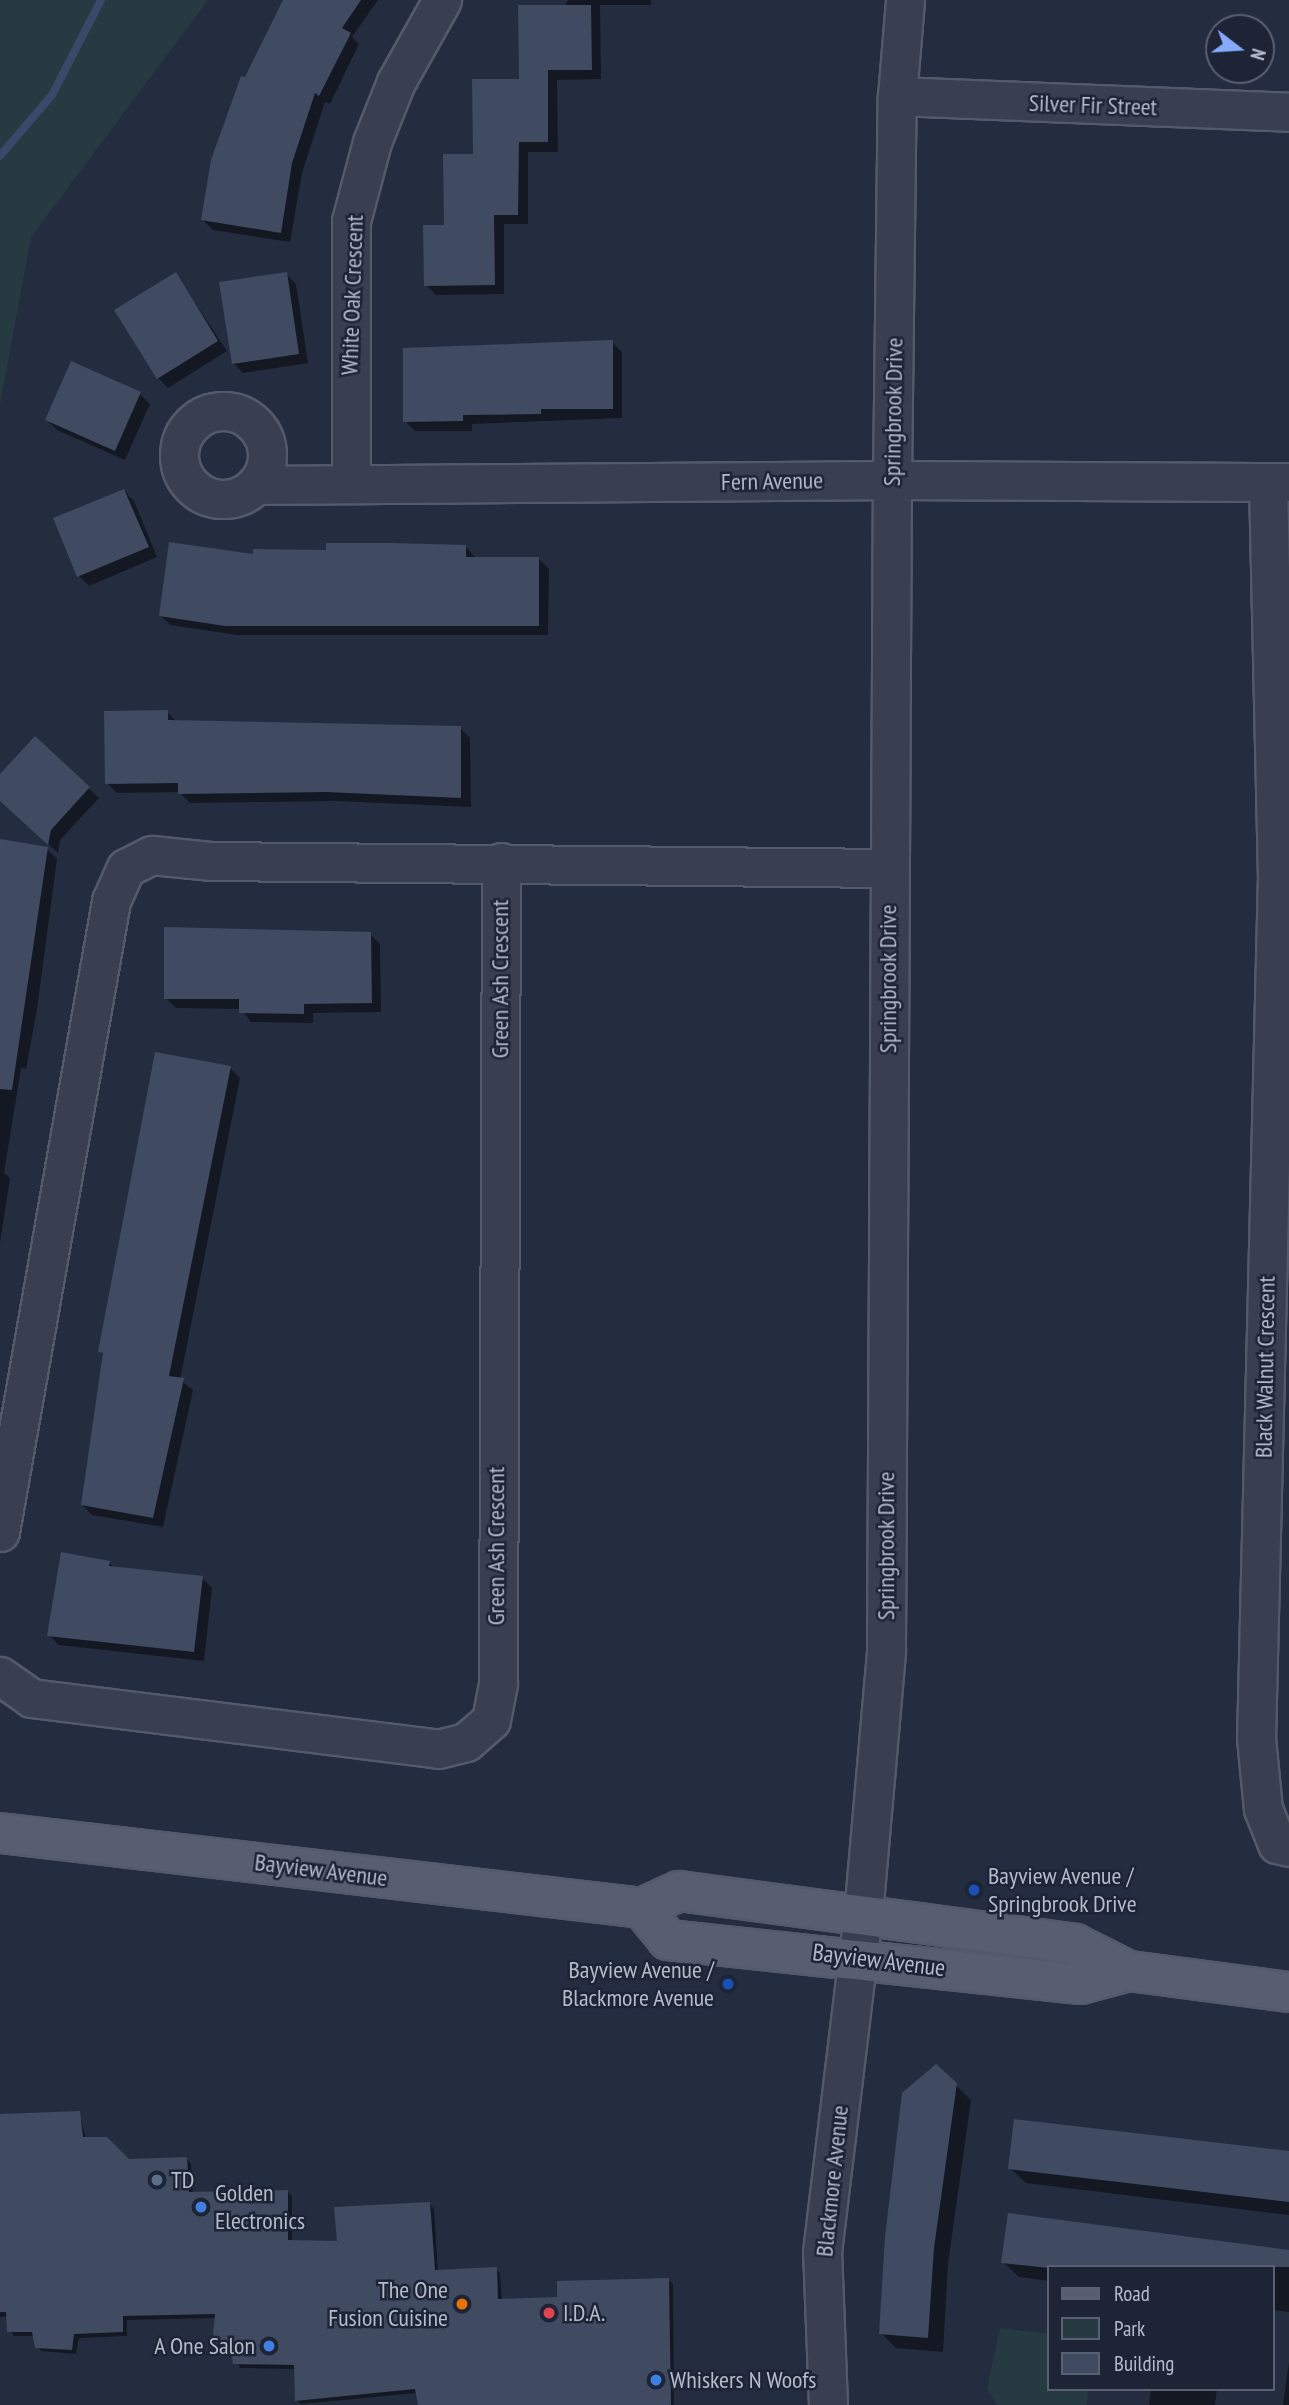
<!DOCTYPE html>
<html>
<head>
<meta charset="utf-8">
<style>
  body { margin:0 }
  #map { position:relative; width:1289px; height:2405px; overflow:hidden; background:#242d40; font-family:"PT Sans Narrow",sans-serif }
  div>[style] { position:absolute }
  .green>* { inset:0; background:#263b41 }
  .shadow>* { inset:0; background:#0007 }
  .stream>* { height:8px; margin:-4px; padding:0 4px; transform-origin:4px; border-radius:4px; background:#38496a }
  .building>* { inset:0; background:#404a60 }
  .roads { filter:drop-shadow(2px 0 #535a6a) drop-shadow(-2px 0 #535a6a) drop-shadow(0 2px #535a6a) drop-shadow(0 -2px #535a6a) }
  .minor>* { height:37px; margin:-18.5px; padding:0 18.5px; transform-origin:18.5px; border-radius:18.5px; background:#383f50 }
  .minor>.ring { margin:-18.5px; padding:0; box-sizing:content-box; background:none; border:37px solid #383f50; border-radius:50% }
  .major>* { height:38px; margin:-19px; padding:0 19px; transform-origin:19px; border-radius:19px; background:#565e70 }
  .dots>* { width:19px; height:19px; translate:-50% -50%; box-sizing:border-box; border:4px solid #1d2435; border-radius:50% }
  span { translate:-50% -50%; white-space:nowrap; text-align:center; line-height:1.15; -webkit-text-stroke:5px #1d2435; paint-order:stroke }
  .street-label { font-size:24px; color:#b4bbca }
  .poi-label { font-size:24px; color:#b4bbca }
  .left { translate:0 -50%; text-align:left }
  .right { translate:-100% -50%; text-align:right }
  .legend { position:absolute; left:1047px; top:2265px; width:228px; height:126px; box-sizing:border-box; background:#1d2435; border:2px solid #596071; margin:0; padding:9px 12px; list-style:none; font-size:21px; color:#b4bbca }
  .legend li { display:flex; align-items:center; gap:14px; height:35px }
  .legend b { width:35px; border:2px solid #596071 }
  .north { position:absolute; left:1205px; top:14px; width:70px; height:70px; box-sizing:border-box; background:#1d2435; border:2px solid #596071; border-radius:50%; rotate:107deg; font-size:19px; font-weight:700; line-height:28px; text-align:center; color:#b4bbca }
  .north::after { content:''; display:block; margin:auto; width:24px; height:32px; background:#88aafc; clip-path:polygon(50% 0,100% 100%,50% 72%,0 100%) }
</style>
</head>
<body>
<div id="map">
  <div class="green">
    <i style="clip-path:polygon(0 0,208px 0,31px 237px,0 404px)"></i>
    <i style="clip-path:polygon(1000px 2328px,1049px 2334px,1049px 2389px,1088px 2389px,1087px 2405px,997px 2405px,987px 2388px)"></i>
  </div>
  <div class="shadow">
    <i style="clip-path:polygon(285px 0,378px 0,352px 37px,359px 44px,330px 104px,325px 102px,302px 173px,290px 242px,213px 230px,203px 220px,245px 79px)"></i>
    <i style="clip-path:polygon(568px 0,651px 0,651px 5px,600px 5px,601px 79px,557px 80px,558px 152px,528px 152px,528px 224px,504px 224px,504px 294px,436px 295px,426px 285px,475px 156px)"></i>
    <i style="clip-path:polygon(176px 274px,227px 351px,168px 388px,158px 378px)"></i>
    <i style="clip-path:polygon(286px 274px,296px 284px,308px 363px,243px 373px,233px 363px)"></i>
    <i style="clip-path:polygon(612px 342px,622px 352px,622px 418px,472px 424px,472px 431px,415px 431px,405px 421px)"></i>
    <i style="clip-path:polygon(140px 394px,150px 404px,125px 460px,57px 430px,47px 420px)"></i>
    <i style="clip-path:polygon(124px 491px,134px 501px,157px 557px,89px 586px,79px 576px)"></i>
    <i style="clip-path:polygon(466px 547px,476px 558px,539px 559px,549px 569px,548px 635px,237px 635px,170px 625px,160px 615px,254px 556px)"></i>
    <i style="clip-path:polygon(167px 712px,177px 722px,460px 728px,470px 738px,471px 807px,337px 801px,190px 803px,179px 792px,117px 793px,107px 783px)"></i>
    <i style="clip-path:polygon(35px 739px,99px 798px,60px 840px,58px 853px,0 799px,0 777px)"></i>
    <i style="clip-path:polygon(0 841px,47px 849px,57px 859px,37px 1009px,26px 1069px,21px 1068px,4px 1173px,10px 1178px,0 1243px)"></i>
    <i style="clip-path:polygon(370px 934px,380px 944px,381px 1012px,313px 1013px,313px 1023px,251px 1022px,241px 1009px,176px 1008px,166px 998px)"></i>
    <i style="clip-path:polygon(230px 1068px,240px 1078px,180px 1380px,193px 1390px,163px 1527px,92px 1515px,82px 1505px,104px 1356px,100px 1351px)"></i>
    <i style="clip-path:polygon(109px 1563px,115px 1568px,202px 1578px,212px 1588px,204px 1661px,59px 1645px,49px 1635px)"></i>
    <i style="clip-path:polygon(936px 2066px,971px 2100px,948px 2264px,943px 2352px,896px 2348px,881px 2333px)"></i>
    <i style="clip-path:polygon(79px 2112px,86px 2139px,128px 2161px,187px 2159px,191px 2164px,193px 2194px,287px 2191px,292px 2196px,292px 2242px,339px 2242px,430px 2204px,434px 2209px,438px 2271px,496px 2269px,500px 2274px,502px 2300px,559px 2299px,668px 2280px,673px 2284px,674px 2405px,420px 2405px,417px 2393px,301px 2404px,296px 2400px,296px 2369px,240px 2368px,233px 2352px,214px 2346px,216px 2318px,127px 2320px,127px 2336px,79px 2338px,76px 2354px,41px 2351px,34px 2336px,13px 2336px,8px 2316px,0 2317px,0 2116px)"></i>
    <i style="clip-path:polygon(1289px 2153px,1289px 2215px,1026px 2183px,1010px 2168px)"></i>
    <i style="clip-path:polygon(1289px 2252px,1289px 2312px,1273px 2310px,1273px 2267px,1049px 2267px,1049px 2281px,1019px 2277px,1003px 2262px)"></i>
    <i style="clip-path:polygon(1289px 2362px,1289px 2405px,1283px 2405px)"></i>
    <i style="clip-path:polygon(1151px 2389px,1217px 2389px,1215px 2405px,1149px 2405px)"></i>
  </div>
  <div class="stream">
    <i style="left:0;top:156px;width:80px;rotate:-49.6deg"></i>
    <i style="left:52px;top:95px;width:107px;rotate:-62.7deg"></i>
  </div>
  <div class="building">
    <i style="clip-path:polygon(283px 0,361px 0,342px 28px,351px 33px,319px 96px,315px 93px,292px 163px,281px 233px,201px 220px,211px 160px,241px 76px,245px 77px)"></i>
    <i style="clip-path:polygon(518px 5px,591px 5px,592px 70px,548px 70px,548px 142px,519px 142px,518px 215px,494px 215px,495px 285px,424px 286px,423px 225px,444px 225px,443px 154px,473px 154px,472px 79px,519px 79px)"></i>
    <i style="clip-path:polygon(176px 272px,218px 341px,157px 379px,114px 310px)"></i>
    <i style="clip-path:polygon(287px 272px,299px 354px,232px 364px,219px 282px)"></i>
    <i style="clip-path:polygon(613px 340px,613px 409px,541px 409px,541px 414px,463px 415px,463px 421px,403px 422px,403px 348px)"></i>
    <i style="clip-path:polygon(71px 361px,141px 392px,115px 451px,45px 420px)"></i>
    <i style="clip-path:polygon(124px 489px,149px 547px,77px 577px,53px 518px)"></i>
    <i style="clip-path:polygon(169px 542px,253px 554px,253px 549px,326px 550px,326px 543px,392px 543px,466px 545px,466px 557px,539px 557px,539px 626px,225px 626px,159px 616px)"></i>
    <i style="clip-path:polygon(168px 710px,168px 720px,461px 726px,461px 798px,326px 792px,178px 794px,178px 783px,105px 784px,104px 711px)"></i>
    <i style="clip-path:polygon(35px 736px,90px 787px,51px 830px,48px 845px,0 801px,0 774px)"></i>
    <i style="clip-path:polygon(0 839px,48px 847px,12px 1090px,0 1089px)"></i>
    <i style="clip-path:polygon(164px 927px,371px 932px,372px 1003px,304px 1004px,304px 1014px,239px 1013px,239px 999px,164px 999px)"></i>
    <i style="clip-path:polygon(155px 1052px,231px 1066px,169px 1376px,184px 1378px,153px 1518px,81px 1505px,103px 1353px,98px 1352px)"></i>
    <i style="clip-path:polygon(61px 1552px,110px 1561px,109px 1566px,203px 1576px,194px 1652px,47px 1636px)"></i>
    <i style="clip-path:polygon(936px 2064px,957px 2083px,934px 2248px,928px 2338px,879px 2334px,885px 2237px,902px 2093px)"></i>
    <i style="clip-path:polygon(80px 2111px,83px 2137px,107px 2137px,129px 2159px,187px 2157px,189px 2192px,288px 2190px,288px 2240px,337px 2241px,334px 2207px,430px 2202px,435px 2270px,497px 2267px,498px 2299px,557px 2297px,557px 2281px,669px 2278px,671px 2405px,418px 2405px,415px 2389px,295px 2401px,294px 2365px,233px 2364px,231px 2349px,212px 2346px,215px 2314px,123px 2316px,123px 2332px,74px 2334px,72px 2350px,35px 2348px,32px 2332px,7px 2332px,6px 2312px,0 2312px,0 2114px)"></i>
    <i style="clip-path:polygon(1014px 2119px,1289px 2151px,1289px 2202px,1008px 2169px)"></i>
    <i style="clip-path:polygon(1008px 2213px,1289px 2250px,1289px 2267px,1049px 2268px,1001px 2263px)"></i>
  </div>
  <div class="roads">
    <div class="minor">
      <i style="left:897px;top:96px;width:392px;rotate:2.3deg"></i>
      <i class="ring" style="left:179px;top:411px;width:51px;height:51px"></i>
      <i style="left:1268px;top:482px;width:393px;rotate:88.7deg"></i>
      <i style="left:1277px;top:875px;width:863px;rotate:91.39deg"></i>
      <i style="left:1256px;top:1738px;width:71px;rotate:84.4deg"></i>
      <i style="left:1263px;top:1809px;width:38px;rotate:68deg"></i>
      <i style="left:1277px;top:1844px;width:12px;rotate:14deg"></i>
      <i style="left:351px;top:483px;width:262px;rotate:-90deg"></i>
      <i style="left:351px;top:221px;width:82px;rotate:-75.1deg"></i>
      <i style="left:372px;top:142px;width:65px;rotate:-68.2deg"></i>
      <i style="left:396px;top:82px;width:94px;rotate:-60.7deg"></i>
      <i style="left:255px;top:485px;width:637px;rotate:-0.45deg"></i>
      <i style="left:892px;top:480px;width:397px;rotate:0.3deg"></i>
      <i style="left:0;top:1532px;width:641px;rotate:-80.02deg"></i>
      <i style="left:111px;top:901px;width:36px;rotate:-66deg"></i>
      <i style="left:126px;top:868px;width:29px;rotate:-27deg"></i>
      <i style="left:152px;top:855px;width:58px;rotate:5.9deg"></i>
      <i style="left:210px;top:861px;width:679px;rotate:0.59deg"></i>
      <i style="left:0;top:1676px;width:38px;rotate:35deg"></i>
      <i style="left:31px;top:1698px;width:410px;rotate:7.1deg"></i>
      <i style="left:438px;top:1749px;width:29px;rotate:-14deg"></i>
      <i style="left:466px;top:1742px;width:33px;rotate:-41deg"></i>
      <i style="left:491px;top:1720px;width:38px;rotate:-79deg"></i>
      <i style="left:498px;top:1683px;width:821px;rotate:-89.79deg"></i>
      <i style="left:828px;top:2405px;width:153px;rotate:-92.2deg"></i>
      <i style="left:822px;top:2252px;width:339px;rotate:-83.1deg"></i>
      <i style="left:863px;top:1915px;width:265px;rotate:-85deg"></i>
      <i style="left:886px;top:1651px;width:1171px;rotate:-89.71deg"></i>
      <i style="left:892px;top:480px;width:384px;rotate:-89.3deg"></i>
      <i style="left:897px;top:96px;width:96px;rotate:-85.2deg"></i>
    </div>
    <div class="major">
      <i style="left:0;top:1833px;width:646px;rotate:6.66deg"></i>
      <i style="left:642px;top:1908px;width:41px;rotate:-24.7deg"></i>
      <i style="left:679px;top:1891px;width:400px;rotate:7.6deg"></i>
      <i style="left:1075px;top:1944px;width:60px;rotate:26.6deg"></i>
      <i style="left:1129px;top:1971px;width:161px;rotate:7.5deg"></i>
      <i style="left:642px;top:1908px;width:41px;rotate:50.9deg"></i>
      <i style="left:668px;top:1940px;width:415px;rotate:6.1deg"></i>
      <i style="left:1081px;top:1984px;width:50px;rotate:-15.2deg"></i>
    </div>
  </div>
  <div class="dots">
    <i style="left:974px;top:1890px;background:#1a4fb4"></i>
    <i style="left:728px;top:1984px;background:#1a4fb4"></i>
    <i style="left:157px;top:2180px;background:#5c6f8a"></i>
    <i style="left:201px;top:2207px;background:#3f7fe0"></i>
    <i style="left:462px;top:2304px;background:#e8710a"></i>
    <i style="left:549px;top:2313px;background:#e0444e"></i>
    <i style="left:269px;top:2346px;background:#3f7fe0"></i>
    <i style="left:656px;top:2380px;background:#3f7fe0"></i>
  </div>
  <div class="street-label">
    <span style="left:1093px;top:105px;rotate:2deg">Silver Fir Street</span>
    <span style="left:352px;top:295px;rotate:-88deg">White Oak Crescent</span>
    <span style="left:893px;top:412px;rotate:-89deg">Springbrook Drive</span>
    <span style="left:772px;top:481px;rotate:-1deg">Fern Avenue</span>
    <span style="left:500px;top:979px;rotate:-90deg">Green Ash Crescent</span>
    <span style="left:888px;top:979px;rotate:-90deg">Springbrook Drive</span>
    <span style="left:1265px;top:1367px;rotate:-89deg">Black Walnut Crescent</span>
    <span style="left:496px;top:1546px;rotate:-90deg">Green Ash Crescent</span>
    <span style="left:886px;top:1546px;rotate:-90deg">Springbrook Drive</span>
    <span style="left:321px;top:1870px;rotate:7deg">Bayview Avenue</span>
    <span style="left:879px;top:1960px;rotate:7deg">Bayview Avenue</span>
    <span style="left:832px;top:2181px;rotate:-84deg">Blackmore Avenue</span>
  </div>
  <div class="poi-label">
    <span class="left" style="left:988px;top:1890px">Bayview Avenue /<br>Springbrook Drive</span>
    <span class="right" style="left:714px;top:1984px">Bayview Avenue /<br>Blackmore Avenue</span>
    <span class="left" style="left:171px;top:2180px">TD</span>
    <span class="left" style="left:215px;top:2207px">Golden<br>Electronics</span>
    <span class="right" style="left:448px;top:2304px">The One<br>Fusion Cuisine</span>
    <span class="left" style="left:563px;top:2313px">I.D.A.</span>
    <span class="right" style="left:255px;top:2346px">A One Salon</span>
    <span class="left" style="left:670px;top:2380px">Whiskers N Woofs</span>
  </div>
  <ul class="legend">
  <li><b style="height:9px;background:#565e70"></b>Road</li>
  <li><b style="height:19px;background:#263b41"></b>Park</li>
  <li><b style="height:19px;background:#404a60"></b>Building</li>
  </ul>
  <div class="north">N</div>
</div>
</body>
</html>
